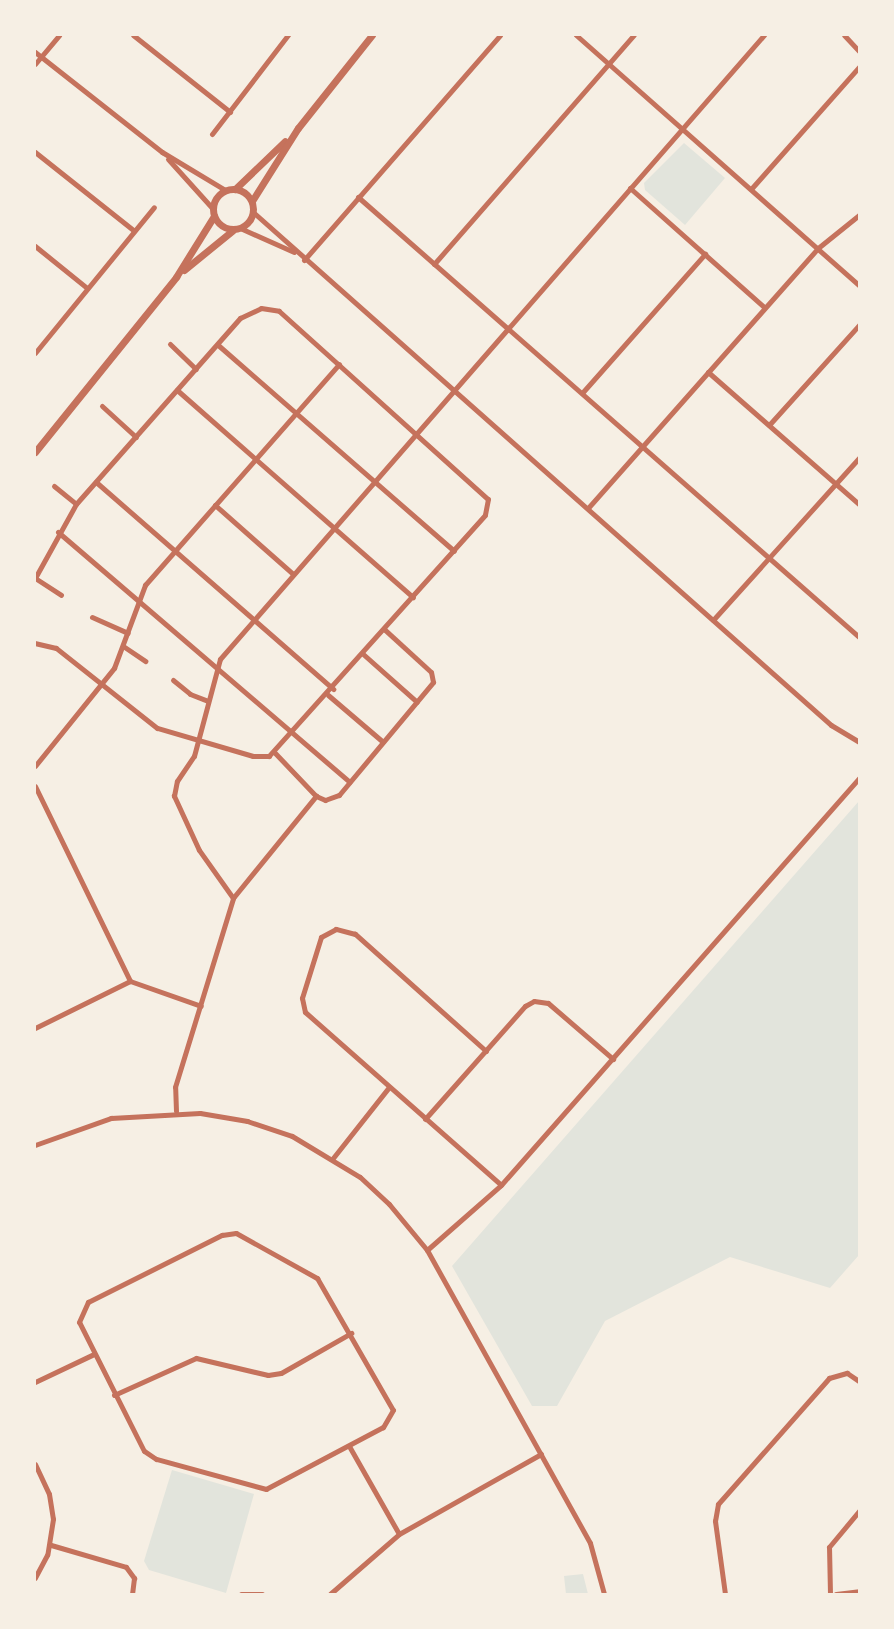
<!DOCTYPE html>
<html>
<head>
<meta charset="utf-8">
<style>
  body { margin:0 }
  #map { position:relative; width:894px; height:1629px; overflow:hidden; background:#f6efe4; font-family:Rubik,sans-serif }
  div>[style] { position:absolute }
  .green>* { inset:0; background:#e2e4dc }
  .minor>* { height:5px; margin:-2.5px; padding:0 2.5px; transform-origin:2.5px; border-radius:2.5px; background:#c5725c }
  .tertiary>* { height:7px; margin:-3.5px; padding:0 3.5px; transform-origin:3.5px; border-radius:3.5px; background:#c5725c }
  .tertiary>.ring { margin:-3.5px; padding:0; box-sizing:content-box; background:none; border:7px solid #c5725c; border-radius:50% }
  span { translate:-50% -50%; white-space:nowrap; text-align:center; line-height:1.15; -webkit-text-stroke:4.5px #f6efe4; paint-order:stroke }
  .frame { position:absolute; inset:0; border:36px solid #f6efe4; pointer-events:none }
</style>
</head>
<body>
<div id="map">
  <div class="green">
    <i style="clip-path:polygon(684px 143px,725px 178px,685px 225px,645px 190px,644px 183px)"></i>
    <i style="clip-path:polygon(859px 801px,859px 1255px,830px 1288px,730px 1257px,605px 1321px,557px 1406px,532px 1406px,452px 1266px)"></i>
    <i style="clip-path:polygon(172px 1470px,254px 1494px,226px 1593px,149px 1570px,144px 1561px)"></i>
    <i style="clip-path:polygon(583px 1574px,588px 1594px,566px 1594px,564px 1576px)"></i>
  </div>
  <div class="minor">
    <i style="left:133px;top:35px;width:124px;rotate:38.4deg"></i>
    <i style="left:576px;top:35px;width:378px;rotate:41.5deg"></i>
    <i style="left:844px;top:35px;width:22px;rotate:47deg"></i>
    <i style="left:35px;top:52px;width:162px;rotate:38.2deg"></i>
    <i style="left:162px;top:152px;width:74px;rotate:31.1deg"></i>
    <i style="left:35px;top:64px;width:38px;rotate:-50deg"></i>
    <i style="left:212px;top:134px;width:125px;rotate:-52.5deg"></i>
    <i style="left:35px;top:152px;width:125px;rotate:38.5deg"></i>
    <i style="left:168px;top:159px;width:67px;rotate:48deg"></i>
    <i style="left:630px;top:188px;width:179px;rotate:41.6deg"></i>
    <i style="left:751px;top:189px;width:163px;rotate:-48.5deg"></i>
    <i style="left:358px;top:197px;width:667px;rotate:41.29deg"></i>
    <i style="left:253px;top:212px;width:773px;rotate:41.59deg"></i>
    <i style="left:831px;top:725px;width:33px;rotate:31deg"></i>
    <i style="left:240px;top:228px;width:59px;rotate:24deg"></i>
    <i style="left:35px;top:246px;width:67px;rotate:38.9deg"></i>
    <i style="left:304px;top:260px;width:298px;rotate:-48.9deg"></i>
    <i style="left:434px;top:264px;width:304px;rotate:-48.9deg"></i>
    <i style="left:170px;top:344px;width:36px;rotate:44deg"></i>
    <i style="left:218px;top:345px;width:313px;rotate:41.1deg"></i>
    <i style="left:35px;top:353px;width:188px;rotate:-50.8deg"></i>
    <i style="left:708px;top:372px;width:201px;rotate:41.2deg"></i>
    <i style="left:177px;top:390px;width:314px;rotate:41.3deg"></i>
    <i style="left:582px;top:393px;width:186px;rotate:-48.5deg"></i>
    <i style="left:102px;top:406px;width:46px;rotate:42.4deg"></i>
    <i style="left:769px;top:425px;width:135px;rotate:-48deg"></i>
    <i style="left:96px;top:482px;width:315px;rotate:41.1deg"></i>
    <i style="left:54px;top:486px;width:28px;rotate:39deg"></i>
    <i style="left:215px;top:505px;width:104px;rotate:41.5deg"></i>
    <i style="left:588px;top:508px;width:347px;rotate:-48.5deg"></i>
    <i style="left:818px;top:248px;width:53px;rotate:-38.8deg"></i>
    <i style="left:58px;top:532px;width:384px;rotate:40.6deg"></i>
    <i style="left:35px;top:578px;width:85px;rotate:-61deg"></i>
    <i style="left:76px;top:504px;width:248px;rotate:-48.6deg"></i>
    <i style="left:240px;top:318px;width:23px;rotate:-25deg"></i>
    <i style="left:261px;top:308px;width:18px;rotate:9deg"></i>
    <i style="left:279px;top:311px;width:281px;rotate:42deg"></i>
    <i style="left:488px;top:499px;width:16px;rotate:101deg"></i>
    <i style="left:485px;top:515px;width:324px;rotate:131.9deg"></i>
    <i style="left:269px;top:756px;width:16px;rotate:180deg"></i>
    <i style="left:253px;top:756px;width:100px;rotate:-163.7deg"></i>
    <i style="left:157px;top:728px;width:129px;rotate:-141.6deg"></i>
    <i style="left:56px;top:648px;width:22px;rotate:-167deg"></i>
    <i style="left:35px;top:578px;width:31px;rotate:33deg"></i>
    <i style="left:92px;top:617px;width:39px;rotate:24deg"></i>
    <i style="left:713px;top:620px;width:218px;rotate:-48deg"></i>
    <i style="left:123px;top:646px;width:27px;rotate:34deg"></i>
    <i style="left:363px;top:654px;width:72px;rotate:41.6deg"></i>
    <i style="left:173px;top:680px;width:22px;rotate:39deg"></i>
    <i style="left:190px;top:694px;width:19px;rotate:21deg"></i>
    <i style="left:328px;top:695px;width:72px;rotate:40.5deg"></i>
    <i style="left:275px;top:753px;width:59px;rotate:46.4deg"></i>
    <i style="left:316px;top:796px;width:10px;rotate:24deg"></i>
    <i style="left:325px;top:800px;width:15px;rotate:-20deg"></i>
    <i style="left:339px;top:795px;width:147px;rotate:-50.2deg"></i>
    <i style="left:433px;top:682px;width:10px;rotate:-101deg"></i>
    <i style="left:431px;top:672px;width:62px;rotate:-137.6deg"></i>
    <i style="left:35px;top:766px;width:126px;rotate:-51.1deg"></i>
    <i style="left:114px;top:668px;width:89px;rotate:-69.5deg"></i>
    <i style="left:145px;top:585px;width:294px;rotate:-48.7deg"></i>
    <i style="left:35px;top:786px;width:217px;rotate:64deg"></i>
    <i style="left:130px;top:981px;width:75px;rotate:19.4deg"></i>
    <i style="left:233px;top:898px;width:59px;rotate:-125.3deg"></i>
    <i style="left:199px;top:850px;width:60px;rotate:-114.8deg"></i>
    <i style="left:174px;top:796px;width:15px;rotate:-79deg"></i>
    <i style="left:177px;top:781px;width:30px;rotate:-56deg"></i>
    <i style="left:194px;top:756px;width:100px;rotate:-75deg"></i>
    <i style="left:220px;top:659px;width:828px;rotate:-48.92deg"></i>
    <i style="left:35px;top:1028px;width:106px;rotate:-26.3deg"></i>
    <i style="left:486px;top:1051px;width:176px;rotate:-138.2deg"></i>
    <i style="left:355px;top:934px;width:20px;rotate:-165deg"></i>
    <i style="left:336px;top:929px;width:17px;rotate:152deg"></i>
    <i style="left:321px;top:937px;width:64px;rotate:107.3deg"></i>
    <i style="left:302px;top:998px;width:14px;rotate:78deg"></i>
    <i style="left:305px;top:1012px;width:261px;rotate:41.4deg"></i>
    <i style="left:176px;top:1111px;width:24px;rotate:-92deg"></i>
    <i style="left:175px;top:1087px;width:198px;rotate:-72.9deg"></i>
    <i style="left:233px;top:898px;width:132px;rotate:-50.9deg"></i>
    <i style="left:425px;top:1119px;width:151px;rotate:-48.5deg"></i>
    <i style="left:525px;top:1006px;width:10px;rotate:-29deg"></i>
    <i style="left:534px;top:1001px;width:14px;rotate:8deg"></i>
    <i style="left:548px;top:1003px;width:86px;rotate:40.7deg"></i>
    <i style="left:35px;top:1145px;width:81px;rotate:-19.6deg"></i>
    <i style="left:111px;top:1118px;width:89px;rotate:-3.2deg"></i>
    <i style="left:200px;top:1113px;width:48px;rotate:9.7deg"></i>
    <i style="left:247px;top:1121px;width:47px;rotate:18.4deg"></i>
    <i style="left:292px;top:1136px;width:79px;rotate:31.1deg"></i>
    <i style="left:360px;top:1177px;width:40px;rotate:43deg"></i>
    <i style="left:389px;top:1204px;width:60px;rotate:50.4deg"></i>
    <i style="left:427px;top:1250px;width:335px;rotate:60.9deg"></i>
    <i style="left:590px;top:1543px;width:53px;rotate:74.6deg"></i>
    <i style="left:333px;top:1158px;width:90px;rotate:-51.7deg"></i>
    <i style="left:236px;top:1233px;width:93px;rotate:29.1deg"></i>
    <i style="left:317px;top:1278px;width:152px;rotate:60.1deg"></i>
    <i style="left:393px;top:1410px;width:20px;rotate:120deg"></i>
    <i style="left:383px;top:1427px;width:132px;rotate:152.1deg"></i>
    <i style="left:266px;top:1489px;width:114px;rotate:-164.7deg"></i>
    <i style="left:156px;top:1459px;width:14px;rotate:-146deg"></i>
    <i style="left:144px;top:1451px;width:144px;rotate:-116.7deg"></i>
    <i style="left:79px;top:1322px;width:22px;rotate:-66deg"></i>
    <i style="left:88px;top:1302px;width:150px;rotate:-26.6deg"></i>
    <i style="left:222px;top:1235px;width:14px;rotate:-8deg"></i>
    <i style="left:427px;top:1250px;width:98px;rotate:-41.3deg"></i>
    <i style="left:501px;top:1185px;width:542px;rotate:-48.66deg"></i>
    <i style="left:35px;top:1382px;width:65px;rotate:-25.4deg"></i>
    <i style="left:114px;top:1395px;width:90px;rotate:-24.3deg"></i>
    <i style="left:196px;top:1358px;width:74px;rotate:13.3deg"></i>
    <i style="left:268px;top:1375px;width:13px;rotate:-9deg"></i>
    <i style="left:281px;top:1373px;width:81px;rotate:-29.7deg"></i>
    <i style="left:349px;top:1446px;width:101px;rotate:60.4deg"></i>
    <i style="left:35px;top:1464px;width:33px;rotate:65deg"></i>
    <i style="left:49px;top:1494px;width:25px;rotate:81deg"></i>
    <i style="left:53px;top:1519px;width:36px;rotate:99deg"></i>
    <i style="left:47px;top:1555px;width:26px;rotate:118deg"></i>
    <i style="left:51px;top:1545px;width:78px;rotate:16.3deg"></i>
    <i style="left:126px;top:1567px;width:14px;rotate:54deg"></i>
    <i style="left:134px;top:1578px;width:16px;rotate:97deg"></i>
    <i style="left:241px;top:1594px;width:21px"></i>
    <i style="left:330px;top:1594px;width:91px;rotate:-41deg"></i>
    <i style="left:399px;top:1534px;width:163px;rotate:-29.4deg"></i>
    <i style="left:725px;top:1594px;width:74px;rotate:-97.8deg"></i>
    <i style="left:715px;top:1521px;width:17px;rotate:-80deg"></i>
    <i style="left:718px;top:1504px;width:168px;rotate:-48.6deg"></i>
    <i style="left:829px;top:1378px;width:19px;rotate:-16deg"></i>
    <i style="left:847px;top:1373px;width:14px;rotate:34deg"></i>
    <i style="left:830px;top:1594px;width:47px;rotate:-91.2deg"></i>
    <i style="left:829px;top:1547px;width:47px;rotate:-50.2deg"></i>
    <i style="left:836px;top:1594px;width:23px;rotate:-7deg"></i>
  </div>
  <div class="tertiary">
    <i class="ring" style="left:213px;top:189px;width:33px;height:33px"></i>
    <i style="left:235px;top:189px;width:69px;rotate:-43.8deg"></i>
    <i style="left:252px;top:201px;width:86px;rotate:-57.8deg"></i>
    <i style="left:298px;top:128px;width:119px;rotate:-51.5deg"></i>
    <i style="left:184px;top:270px;width:63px;rotate:-39.2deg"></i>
    <i style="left:35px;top:452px;width:225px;rotate:-51.1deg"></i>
    <i style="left:176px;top:277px;width:72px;rotate:-58.1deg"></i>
  </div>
  <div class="frame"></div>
</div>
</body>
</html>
